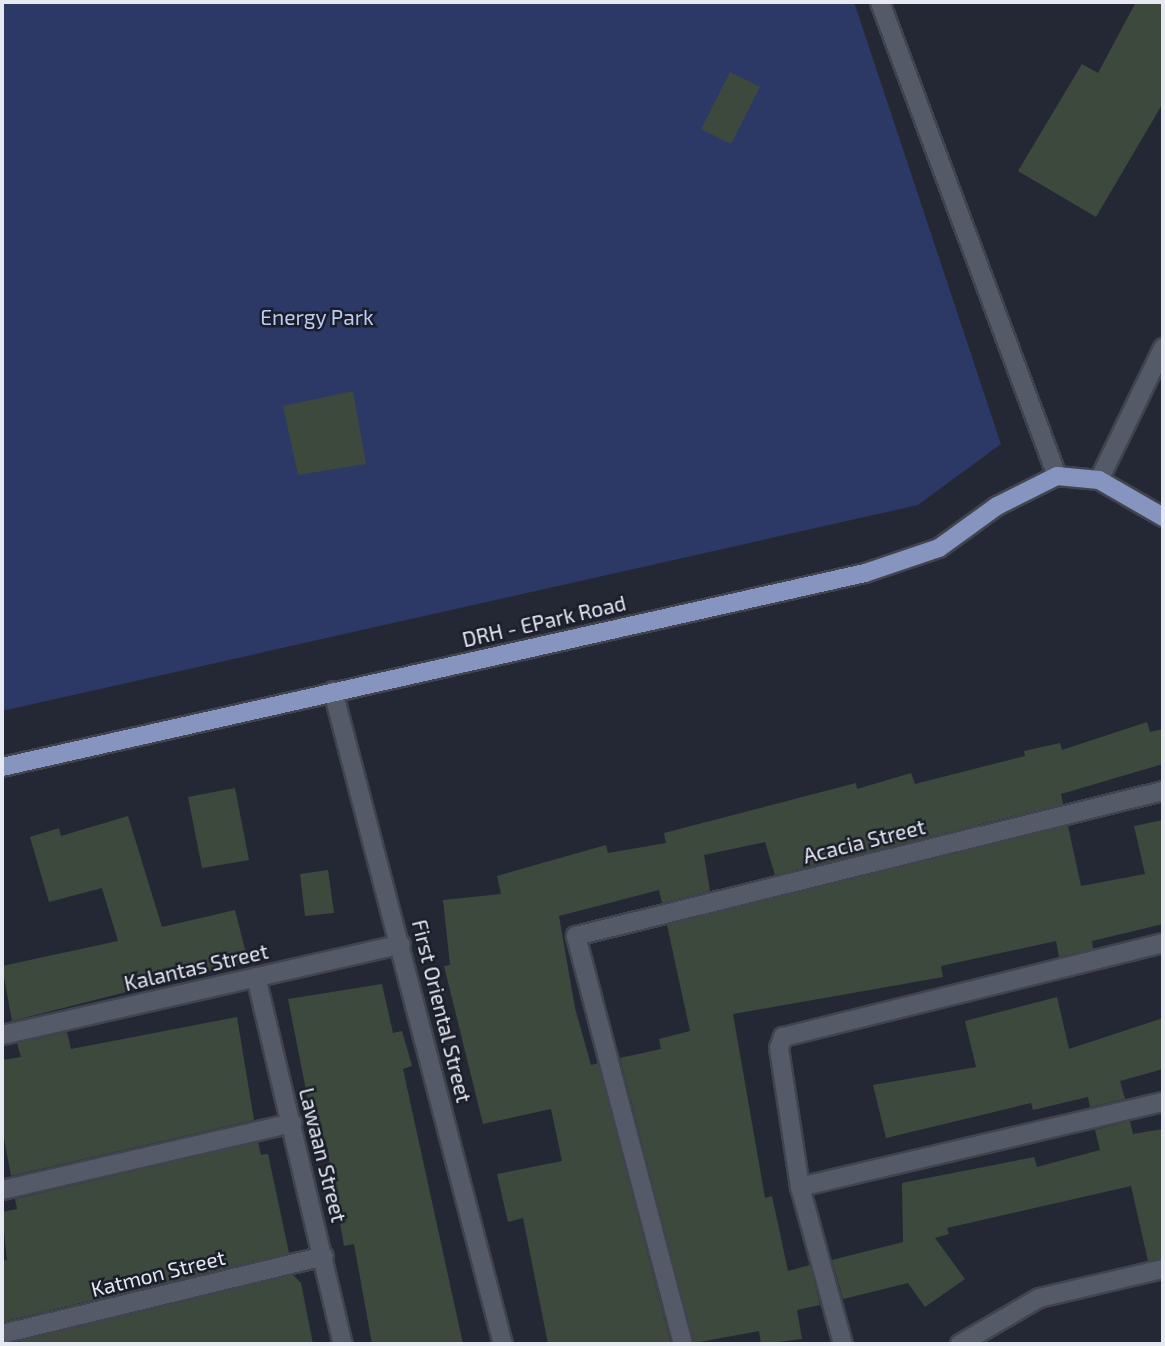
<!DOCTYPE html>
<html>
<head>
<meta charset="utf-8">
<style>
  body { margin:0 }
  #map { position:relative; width:1165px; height:1346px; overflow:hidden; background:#242834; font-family:"Exo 2",sans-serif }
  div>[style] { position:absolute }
  .green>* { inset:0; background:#2c3865 }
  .building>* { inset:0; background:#3e493d }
  .roads { filter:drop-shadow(2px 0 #41444e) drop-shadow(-2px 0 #41444e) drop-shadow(0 2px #41444e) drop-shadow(0 -2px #41444e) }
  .minor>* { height:18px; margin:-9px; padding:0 9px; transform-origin:9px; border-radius:9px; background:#555a68 }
  .major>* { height:18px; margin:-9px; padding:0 9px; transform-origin:9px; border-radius:9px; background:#8694c0 }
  span { translate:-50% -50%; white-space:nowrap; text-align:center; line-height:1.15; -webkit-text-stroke:5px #1a1e2a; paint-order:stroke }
  .park-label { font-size:21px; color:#bdcaf3 }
  .street-label { font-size:21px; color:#e6e9f1 }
  .frame { position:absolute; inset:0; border:4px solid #e6e9f1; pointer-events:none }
</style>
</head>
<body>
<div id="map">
  <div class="green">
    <i style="clip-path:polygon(2px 2px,854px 2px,1001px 444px,918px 505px,2px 711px)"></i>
  </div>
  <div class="building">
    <i style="clip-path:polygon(1136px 2px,1163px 2px,1163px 103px,1096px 217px,1018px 171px,1082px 64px,1098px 73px)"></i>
    <i style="clip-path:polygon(730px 72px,760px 87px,731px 144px,701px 129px)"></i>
    <i style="clip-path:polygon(353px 391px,366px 464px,298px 475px,283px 406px)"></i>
    <i style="clip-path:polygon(1147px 722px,1150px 732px,1163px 729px,1163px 764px,1061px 794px,1063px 804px,775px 875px,765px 842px,704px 855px,710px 891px,662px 903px,659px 890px,559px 916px,575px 1008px,591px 1065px,598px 1063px,671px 1344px,548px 1344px,523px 1218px,508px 1222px,497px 1174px,562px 1161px,551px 1109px,483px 1124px,444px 966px,450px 965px,443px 900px,501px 894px,497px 876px,606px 845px,608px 853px,666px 843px,664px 833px,856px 783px,857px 789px,911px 773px,915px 784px,1025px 756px,1024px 751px,1060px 743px,1062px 750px)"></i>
    <i style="clip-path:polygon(235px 788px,249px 860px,202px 868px,188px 797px)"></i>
    <i style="clip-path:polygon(128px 816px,162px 927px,235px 910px,248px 961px,12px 1021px,2px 966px,118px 941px,102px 888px,49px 902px,30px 837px,59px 828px,61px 836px)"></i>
    <i style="clip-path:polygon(1163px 820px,1163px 924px,1092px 941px,1093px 949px,1059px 957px,1056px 941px,941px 966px,943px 977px,733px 1014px,765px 1198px,772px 1196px,788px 1271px,810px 1265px,820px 1305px,797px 1310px,802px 1339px,761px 1344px,759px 1331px,694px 1343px,620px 1058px,661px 1049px,659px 1039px,690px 1031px,667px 925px,1068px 826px,1081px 886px,1145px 874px,1134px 826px)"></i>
    <i style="clip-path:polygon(328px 870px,334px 913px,305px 916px,300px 874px)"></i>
    <i style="clip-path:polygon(382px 984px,393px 1033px,402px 1031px,412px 1066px,403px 1069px,463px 1344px,372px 1344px,354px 1244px,344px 1246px,326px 1141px,320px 1142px,307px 1095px,288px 999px)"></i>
    <i style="clip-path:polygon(1057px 997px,1069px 1049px,1163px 1018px,1163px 1069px,1120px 1081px,1125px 1099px,1090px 1107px,1088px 1097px,1033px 1110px,1031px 1103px,886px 1138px,873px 1085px,976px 1067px,965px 1021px)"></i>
    <i style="clip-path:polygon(237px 1017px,254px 1120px,11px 1176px,2px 1128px,2px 1060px,21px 1057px,17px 1043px,67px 1032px,71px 1049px)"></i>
    <i style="clip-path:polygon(1130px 1121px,1133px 1134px,1163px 1129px,1163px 1258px,1148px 1261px,1131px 1186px,947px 1228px,949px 1234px,935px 1238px,965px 1279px,925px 1307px,908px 1283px,843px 1299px,832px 1260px,903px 1242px,902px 1183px,1034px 1157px,1037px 1167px,1100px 1150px,1095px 1130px)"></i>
    <i style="clip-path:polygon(258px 1142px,261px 1155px,268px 1154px,289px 1253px,2px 1322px,2px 1261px,7px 1260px,2px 1212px,17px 1209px,15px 1199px)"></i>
    <i style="clip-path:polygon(293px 1275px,301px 1283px,313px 1344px,8px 1344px)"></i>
  </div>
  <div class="roads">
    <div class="minor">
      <i style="left:880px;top:2px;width:506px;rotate:69.52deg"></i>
      <i style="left:1099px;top:480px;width:147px;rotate:-64.1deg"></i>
      <i style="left:333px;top:691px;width:675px;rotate:75.41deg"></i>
      <i style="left:256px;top:977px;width:377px;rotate:76.7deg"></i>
      <i style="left:2px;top:1035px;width:409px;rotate:-12.8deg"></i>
      <i style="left:800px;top:1187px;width:373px;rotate:-13.2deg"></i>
      <i style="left:2px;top:1190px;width:298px;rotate:-13deg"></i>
      <i style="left:2px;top:1334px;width:331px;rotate:-13.6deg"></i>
      <i style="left:683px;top:1344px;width:422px;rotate:-104.7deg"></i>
      <i style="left:576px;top:936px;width:605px;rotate:-13.88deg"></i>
      <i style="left:843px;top:1344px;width:163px;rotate:-105.3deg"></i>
      <i style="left:800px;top:1187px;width:141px;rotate:-98.6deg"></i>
      <i style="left:779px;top:1048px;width:12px;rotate:-70deg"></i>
      <i style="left:783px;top:1037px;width:391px;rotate:-13.9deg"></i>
      <i style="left:960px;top:1344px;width:91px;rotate:-30.2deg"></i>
      <i style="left:1039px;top:1298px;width:127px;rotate:-13.2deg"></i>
    </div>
    <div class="major">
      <i style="left:2px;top:767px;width:885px;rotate:-12.67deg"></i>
      <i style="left:865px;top:573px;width:78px;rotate:-18.7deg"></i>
      <i style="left:939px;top:548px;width:72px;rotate:-35.9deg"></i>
      <i style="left:997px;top:506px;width:67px;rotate:-26.6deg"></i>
      <i style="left:1057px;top:476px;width:42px;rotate:5.4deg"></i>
      <i style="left:1099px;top:480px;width:74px;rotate:30deg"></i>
    </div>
  </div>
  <div class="park-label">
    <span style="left:317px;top:317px">Energy Park</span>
  </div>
  <div class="street-label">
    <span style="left:544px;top:621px;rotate:-13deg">DRH - EPark Road</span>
    <span style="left:864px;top:841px;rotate:-14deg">Acacia Street</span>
    <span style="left:196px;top:967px;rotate:-13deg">Kalantas Street</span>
    <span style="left:442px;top:1011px;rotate:76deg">First Oriental Street</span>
    <span style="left:323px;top:1155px;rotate:76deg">Lawaan Street</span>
    <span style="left:158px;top:1273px;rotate:-14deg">Katmon Street</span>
  </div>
  <div class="frame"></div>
</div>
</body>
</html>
